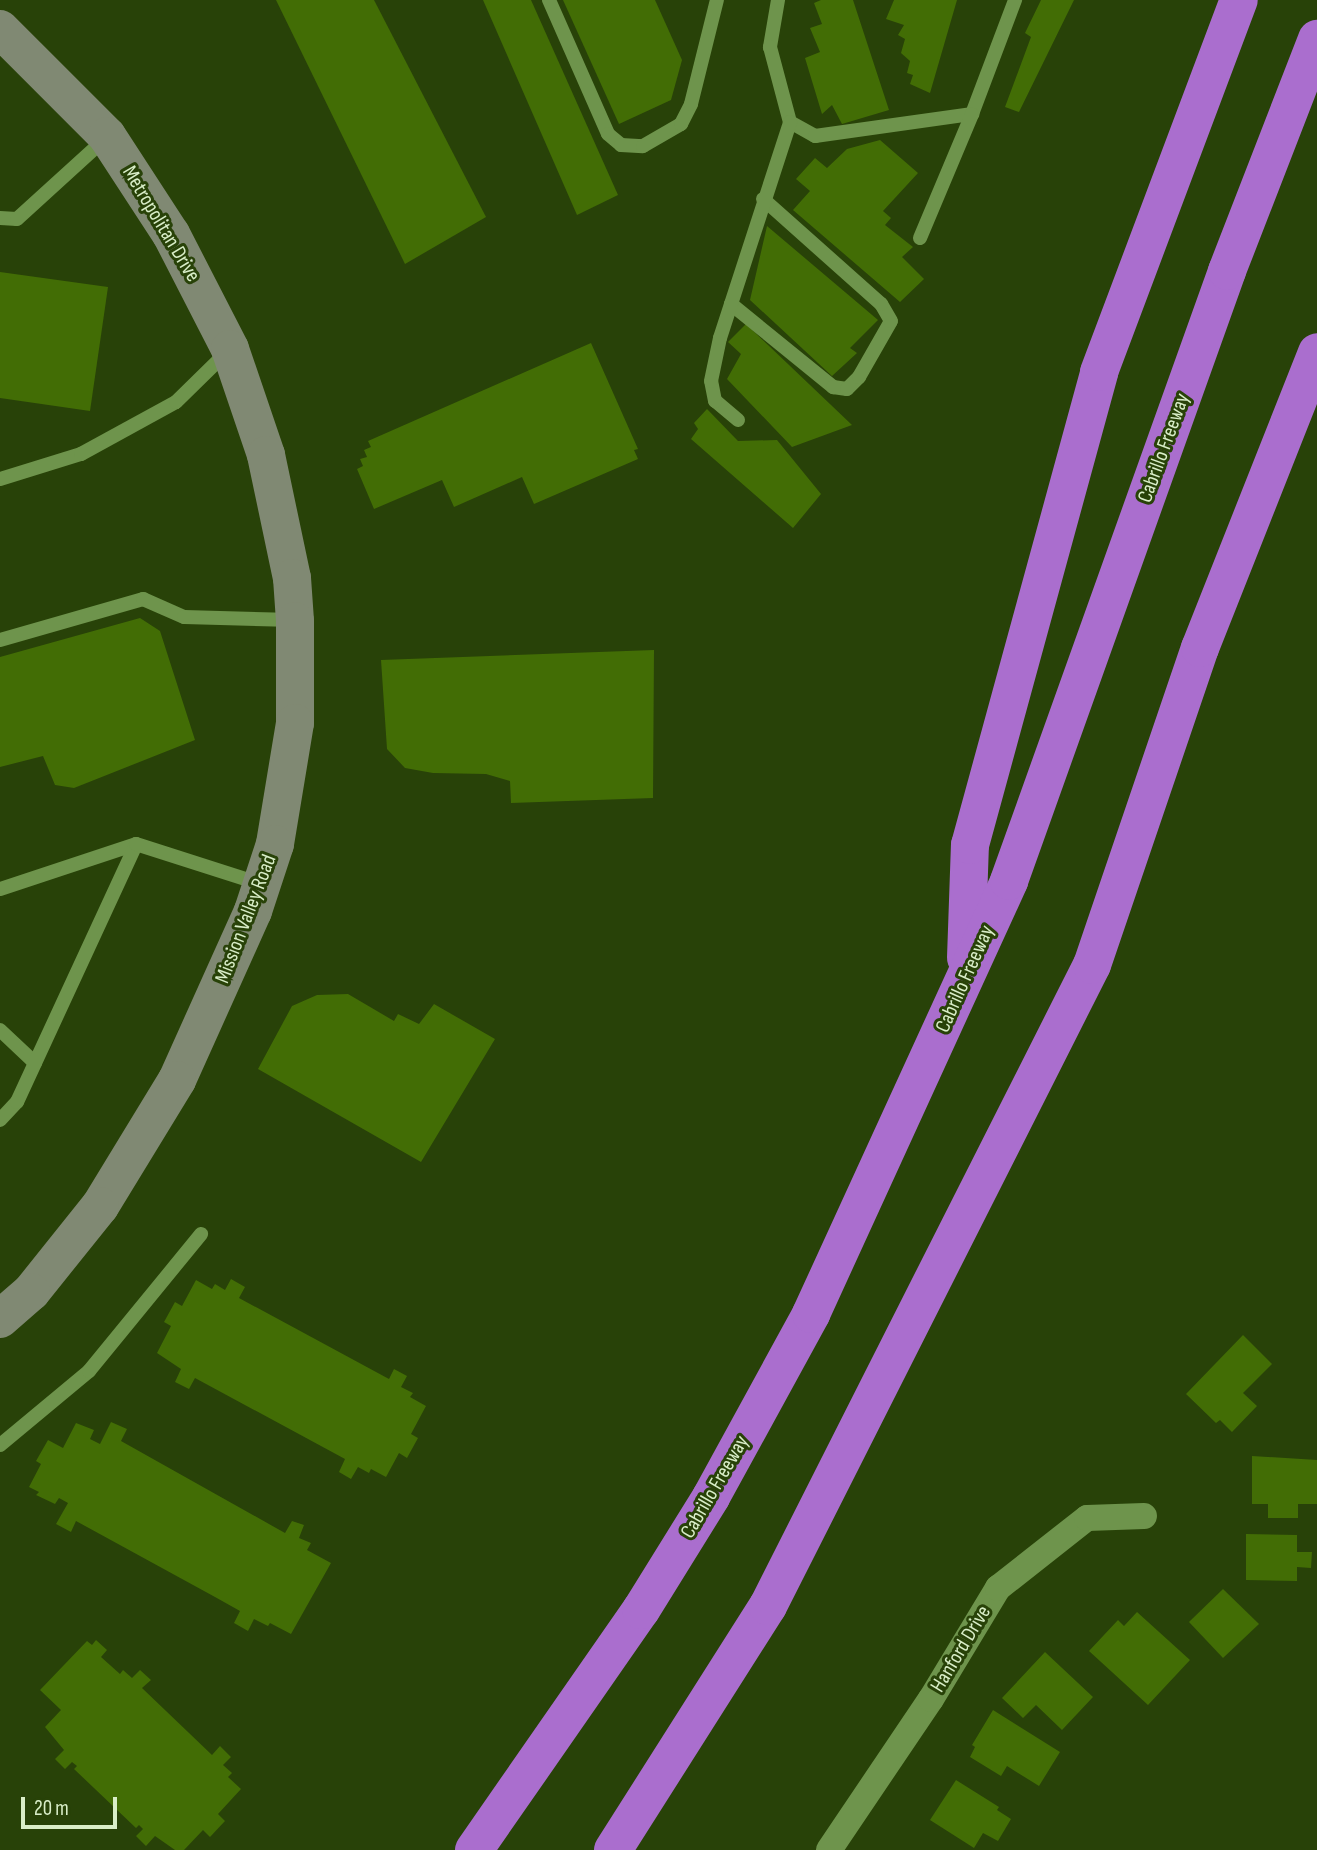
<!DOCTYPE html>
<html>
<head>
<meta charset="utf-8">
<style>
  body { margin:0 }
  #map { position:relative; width:1317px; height:1850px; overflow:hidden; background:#284208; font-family:"Sofia Sans Condensed",sans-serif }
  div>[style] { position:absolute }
  .building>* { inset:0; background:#426d05 }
  .lane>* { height:14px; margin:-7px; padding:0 7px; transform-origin:7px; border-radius:7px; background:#6e944c }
  .street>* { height:26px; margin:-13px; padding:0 13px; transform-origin:13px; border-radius:13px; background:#6e944c }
  .secondary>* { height:38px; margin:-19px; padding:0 19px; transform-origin:19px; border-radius:19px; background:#808973 }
  .highway>* { height:38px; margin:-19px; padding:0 19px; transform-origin:19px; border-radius:19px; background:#aa6ece }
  span { translate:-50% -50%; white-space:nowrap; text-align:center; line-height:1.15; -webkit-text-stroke:6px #284208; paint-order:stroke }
  .street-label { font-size:21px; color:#d9eec8 }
  .scale { position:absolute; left:21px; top:1797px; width:96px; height:32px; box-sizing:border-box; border:4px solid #d9eec8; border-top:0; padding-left:9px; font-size:21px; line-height:24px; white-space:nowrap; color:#d9eec8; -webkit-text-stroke:5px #284208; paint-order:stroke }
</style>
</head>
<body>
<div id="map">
  <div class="building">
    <i style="clip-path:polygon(276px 0,374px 0,486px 217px,405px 264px)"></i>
    <i style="clip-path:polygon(483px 0,531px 0,618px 195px,577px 215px)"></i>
    <i style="clip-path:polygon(563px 0,655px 0,682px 60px,671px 100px,619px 124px)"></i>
    <i style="clip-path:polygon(821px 0,853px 0,889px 110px,842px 124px,832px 105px,822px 114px,805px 58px,820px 52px,810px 28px,822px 24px,814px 3px)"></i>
    <i style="clip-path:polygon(894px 0,957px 0,930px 93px,910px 84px,913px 75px,907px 73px,910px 61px,901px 53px,905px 39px,898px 35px,904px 25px,886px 19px)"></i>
    <i style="clip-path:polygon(1041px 0,1074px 0,1019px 112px,1005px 107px,1031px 37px,1025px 33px)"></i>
    <i style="clip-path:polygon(880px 140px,918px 173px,883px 211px,891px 218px,885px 225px,913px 247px,902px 257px,924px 279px,900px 302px,793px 210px,810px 191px,796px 179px,815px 158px,827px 168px,847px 149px)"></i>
    <i style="clip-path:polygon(767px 226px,878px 320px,850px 348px,857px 353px,832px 376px,750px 300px)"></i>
    <i style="clip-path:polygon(0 272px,108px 287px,90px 411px,0 398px)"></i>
    <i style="clip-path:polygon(746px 324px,852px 425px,792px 447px,727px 379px,741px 354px,728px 342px)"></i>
    <i style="clip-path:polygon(591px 343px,638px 449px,634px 450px,638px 459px,534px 504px,522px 477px,454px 507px,442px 480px,374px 509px,357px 469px,363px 466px,360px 459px,367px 457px,364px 450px,371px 447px,368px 441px)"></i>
    <i style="clip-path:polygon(707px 409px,738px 441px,777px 440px,821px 494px,793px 528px,691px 439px,698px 429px,694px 423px)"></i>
    <i style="clip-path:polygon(140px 618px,160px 631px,195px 740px,74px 788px,55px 785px,43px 756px,0 767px,0 657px)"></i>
    <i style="clip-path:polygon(654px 650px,653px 798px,511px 803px,510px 781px,486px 774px,433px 773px,405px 768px,387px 749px,381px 660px)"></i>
    <i style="clip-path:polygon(348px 994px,394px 1021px,398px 1014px,419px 1024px,434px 1004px,495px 1039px,421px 1162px,258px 1069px,292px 1006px,317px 995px)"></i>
    <i style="clip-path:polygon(231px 1279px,245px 1287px,239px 1298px,389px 1379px,394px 1369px,407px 1376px,401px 1387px,413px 1393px,410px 1397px,426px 1406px,411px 1434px,418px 1438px,407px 1458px,399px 1453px,386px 1477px,371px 1469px,369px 1473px,358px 1467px,351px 1479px,339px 1472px,345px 1459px,195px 1378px,189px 1389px,175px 1382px,181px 1369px,157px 1353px,171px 1326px,164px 1322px,175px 1302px,182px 1306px,196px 1280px,212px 1289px,215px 1284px,225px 1290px)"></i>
    <i style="clip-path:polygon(1243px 1335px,1272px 1364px,1243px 1393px,1257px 1406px,1232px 1432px,1220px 1420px,1216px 1423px,1186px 1394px)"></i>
    <i style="clip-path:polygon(111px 1422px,127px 1429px,121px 1441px,285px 1533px,292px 1521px,304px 1525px,299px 1538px,311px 1543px,307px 1550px,331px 1563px,291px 1634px,270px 1623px,268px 1626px,254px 1619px,248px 1631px,234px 1623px,240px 1611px,215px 1597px,76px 1521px,71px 1532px,56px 1524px,68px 1503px,59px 1498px,55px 1504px,36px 1495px,39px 1492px,29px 1487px,41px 1464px,36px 1461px,48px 1440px,63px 1448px,76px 1423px,94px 1430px,90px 1439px,100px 1444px)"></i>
    <i style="clip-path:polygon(1252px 1456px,1317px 1460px,1317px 1504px,1298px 1504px,1298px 1518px,1268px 1518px,1268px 1504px,1252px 1504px)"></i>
    <i style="clip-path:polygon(1246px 1534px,1297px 1535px,1297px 1552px,1312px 1552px,1311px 1568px,1297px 1567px,1297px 1581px,1246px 1580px)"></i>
    <i style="clip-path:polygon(1223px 1589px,1259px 1624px,1223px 1658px,1189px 1622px)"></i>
    <i style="clip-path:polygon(1137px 1612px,1190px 1660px,1148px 1705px,1089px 1651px,1118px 1620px,1124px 1626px)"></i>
    <i style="clip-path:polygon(96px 1640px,107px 1650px,101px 1657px,120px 1674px,123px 1670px,132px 1678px,140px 1670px,151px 1680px,142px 1688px,212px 1755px,220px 1746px,231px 1757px,223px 1765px,232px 1773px,228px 1777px,241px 1789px,218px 1814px,225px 1821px,210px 1837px,203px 1830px,184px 1850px,175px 1850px,155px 1836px,146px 1846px,136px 1836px,143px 1829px,139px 1825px,136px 1828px,74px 1769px,77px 1766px,72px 1762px,65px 1769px,55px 1759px,64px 1750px,45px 1727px,61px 1710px,40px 1690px,87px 1641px,92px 1645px)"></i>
    <i style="clip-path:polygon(1045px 1652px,1093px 1697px,1062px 1730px,1036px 1705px,1023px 1718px,1002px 1698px)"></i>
    <i style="clip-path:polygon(993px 1710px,1060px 1752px,1039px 1786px,1007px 1766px,1001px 1776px,970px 1757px,975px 1747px,972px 1745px)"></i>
    <i style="clip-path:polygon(956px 1780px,999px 1807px,997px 1810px,1011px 1819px,998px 1841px,983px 1833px,974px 1848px,930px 1820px)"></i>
  </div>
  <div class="lane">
    <i style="left:549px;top:0;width:146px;rotate:66.2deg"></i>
    <i style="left:608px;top:134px;width:17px;rotate:40deg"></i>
    <i style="left:621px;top:145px;width:22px;rotate:3deg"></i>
    <i style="left:643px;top:146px;width:44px;rotate:-30.1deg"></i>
    <i style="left:681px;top:124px;width:22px;rotate:-63deg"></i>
    <i style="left:691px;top:104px;width:107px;rotate:-76deg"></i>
    <i style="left:778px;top:0;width:48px;rotate:99.7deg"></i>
    <i style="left:770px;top:47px;width:78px;rotate:75.1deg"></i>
    <i style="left:790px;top:122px;width:29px;rotate:29deg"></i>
    <i style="left:815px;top:136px;width:159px;rotate:-8deg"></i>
    <i style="left:972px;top:114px;width:122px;rotate:-69.3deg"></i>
    <i style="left:0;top:218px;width:17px;rotate:3deg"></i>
    <i style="left:17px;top:219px;width:122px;rotate:-42.3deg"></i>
    <i style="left:920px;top:238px;width:134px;rotate:-67.2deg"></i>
    <i style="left:731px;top:304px;width:132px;rotate:39.1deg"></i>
    <i style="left:833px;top:387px;width:14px;rotate:8deg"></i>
    <i style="left:847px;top:389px;width:17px;rotate:-45deg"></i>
    <i style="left:859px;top:377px;width:64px;rotate:-60.3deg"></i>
    <i style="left:891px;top:321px;width:20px;rotate:-120deg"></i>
    <i style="left:881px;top:304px;width:158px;rotate:-138.3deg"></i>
    <i style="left:738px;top:420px;width:30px;rotate:-140deg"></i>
    <i style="left:715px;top:401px;width:20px;rotate:-101deg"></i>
    <i style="left:711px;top:381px;width:44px;rotate:-78.2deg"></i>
    <i style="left:720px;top:338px;width:227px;rotate:-72deg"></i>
    <i style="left:0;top:479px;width:85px;rotate:-17.2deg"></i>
    <i style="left:81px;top:454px;width:108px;rotate:-28.7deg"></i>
    <i style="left:176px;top:402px;width:71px;rotate:-44.4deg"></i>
    <i style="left:0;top:640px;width:149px;rotate:-16deg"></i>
    <i style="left:143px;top:599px;width:45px;rotate:23.7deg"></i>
    <i style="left:184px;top:617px;width:110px;rotate:1.6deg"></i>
    <i style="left:0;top:889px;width:143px;rotate:-18.3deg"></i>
    <i style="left:0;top:1030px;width:48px;rotate:43.3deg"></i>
    <i style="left:0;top:1120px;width:25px;rotate:-47deg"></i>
    <i style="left:17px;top:1102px;width:284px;rotate:-65.2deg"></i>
    <i style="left:136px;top:844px;width:131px;rotate:17.7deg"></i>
    <i style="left:0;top:1445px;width:116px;rotate:-39.7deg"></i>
    <i style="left:89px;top:1371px;width:177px;rotate:-50.7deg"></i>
  </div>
  <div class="street">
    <i style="left:829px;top:1850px;width:182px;rotate:-56deg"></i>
    <i style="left:931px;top:1699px;width:130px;rotate:-58.9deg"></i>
    <i style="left:998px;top:1588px;width:113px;rotate:-38.2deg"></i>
    <i style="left:1087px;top:1518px;width:57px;rotate:-2deg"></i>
  </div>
  <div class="secondary">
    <i style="left:0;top:29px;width:151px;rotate:45deg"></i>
    <i style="left:107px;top:136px;width:117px;rotate:56.9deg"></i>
    <i style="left:171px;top:234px;width:129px;rotate:62.8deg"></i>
    <i style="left:230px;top:349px;width:112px;rotate:71.2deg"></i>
    <i style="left:266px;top:455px;width:126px;rotate:78.1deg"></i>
    <i style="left:292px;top:578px;width:43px;rotate:86deg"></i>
    <i style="left:295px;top:621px;width:102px;rotate:90deg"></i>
    <i style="left:295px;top:723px;width:123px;rotate:99.4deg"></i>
    <i style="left:275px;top:844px;width:71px;rotate:108.2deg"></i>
    <i style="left:253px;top:911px;width:185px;rotate:114.2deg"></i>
    <i style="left:177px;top:1080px;width:148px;rotate:121.4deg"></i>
    <i style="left:100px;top:1206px;width:110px;rotate:128.7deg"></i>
    <i style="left:31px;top:1292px;width:41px;rotate:138.9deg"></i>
  </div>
  <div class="highway">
    <i style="left:966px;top:958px;width:113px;rotate:-88deg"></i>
    <i style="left:970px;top:845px;width:490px;rotate:-74.7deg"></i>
    <i style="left:1099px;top:372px;width:397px;rotate:-69.4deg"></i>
    <i style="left:474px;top:1850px;width:292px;rotate:-55.2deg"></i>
    <i style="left:641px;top:1610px;width:133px;rotate:-58.2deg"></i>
    <i style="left:711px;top:1497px;width:209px;rotate:-61.3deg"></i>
    <i style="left:811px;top:1314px;width:476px;rotate:-65.4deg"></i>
    <i style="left:1009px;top:881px;width:648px;rotate:-70.33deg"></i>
    <i style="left:1227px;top:271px;width:249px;rotate:-68.8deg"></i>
    <i style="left:613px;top:1850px;width:289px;rotate:-57.6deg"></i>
    <i style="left:768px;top:1606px;width:718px;rotate:-63.19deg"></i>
    <i style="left:1092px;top:965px;width:335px;rotate:-71.2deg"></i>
    <i style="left:1200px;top:648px;width:318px;rotate:-68.4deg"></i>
  </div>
  <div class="street-label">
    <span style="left:161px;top:224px;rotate:59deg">Metropolitan Drive</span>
    <span style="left:1164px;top:448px;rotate:-70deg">Cabrillo Freeway</span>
    <span style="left:246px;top:919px;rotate:-69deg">Mission Valley Road</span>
    <span style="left:965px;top:979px;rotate:-66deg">Cabrillo Freeway</span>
    <span style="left:715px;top:1487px;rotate:-60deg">Cabrillo Freeway</span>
    <span style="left:961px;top:1649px;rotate:-59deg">Hanford Drive</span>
  </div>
  <div class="scale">20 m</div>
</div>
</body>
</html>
